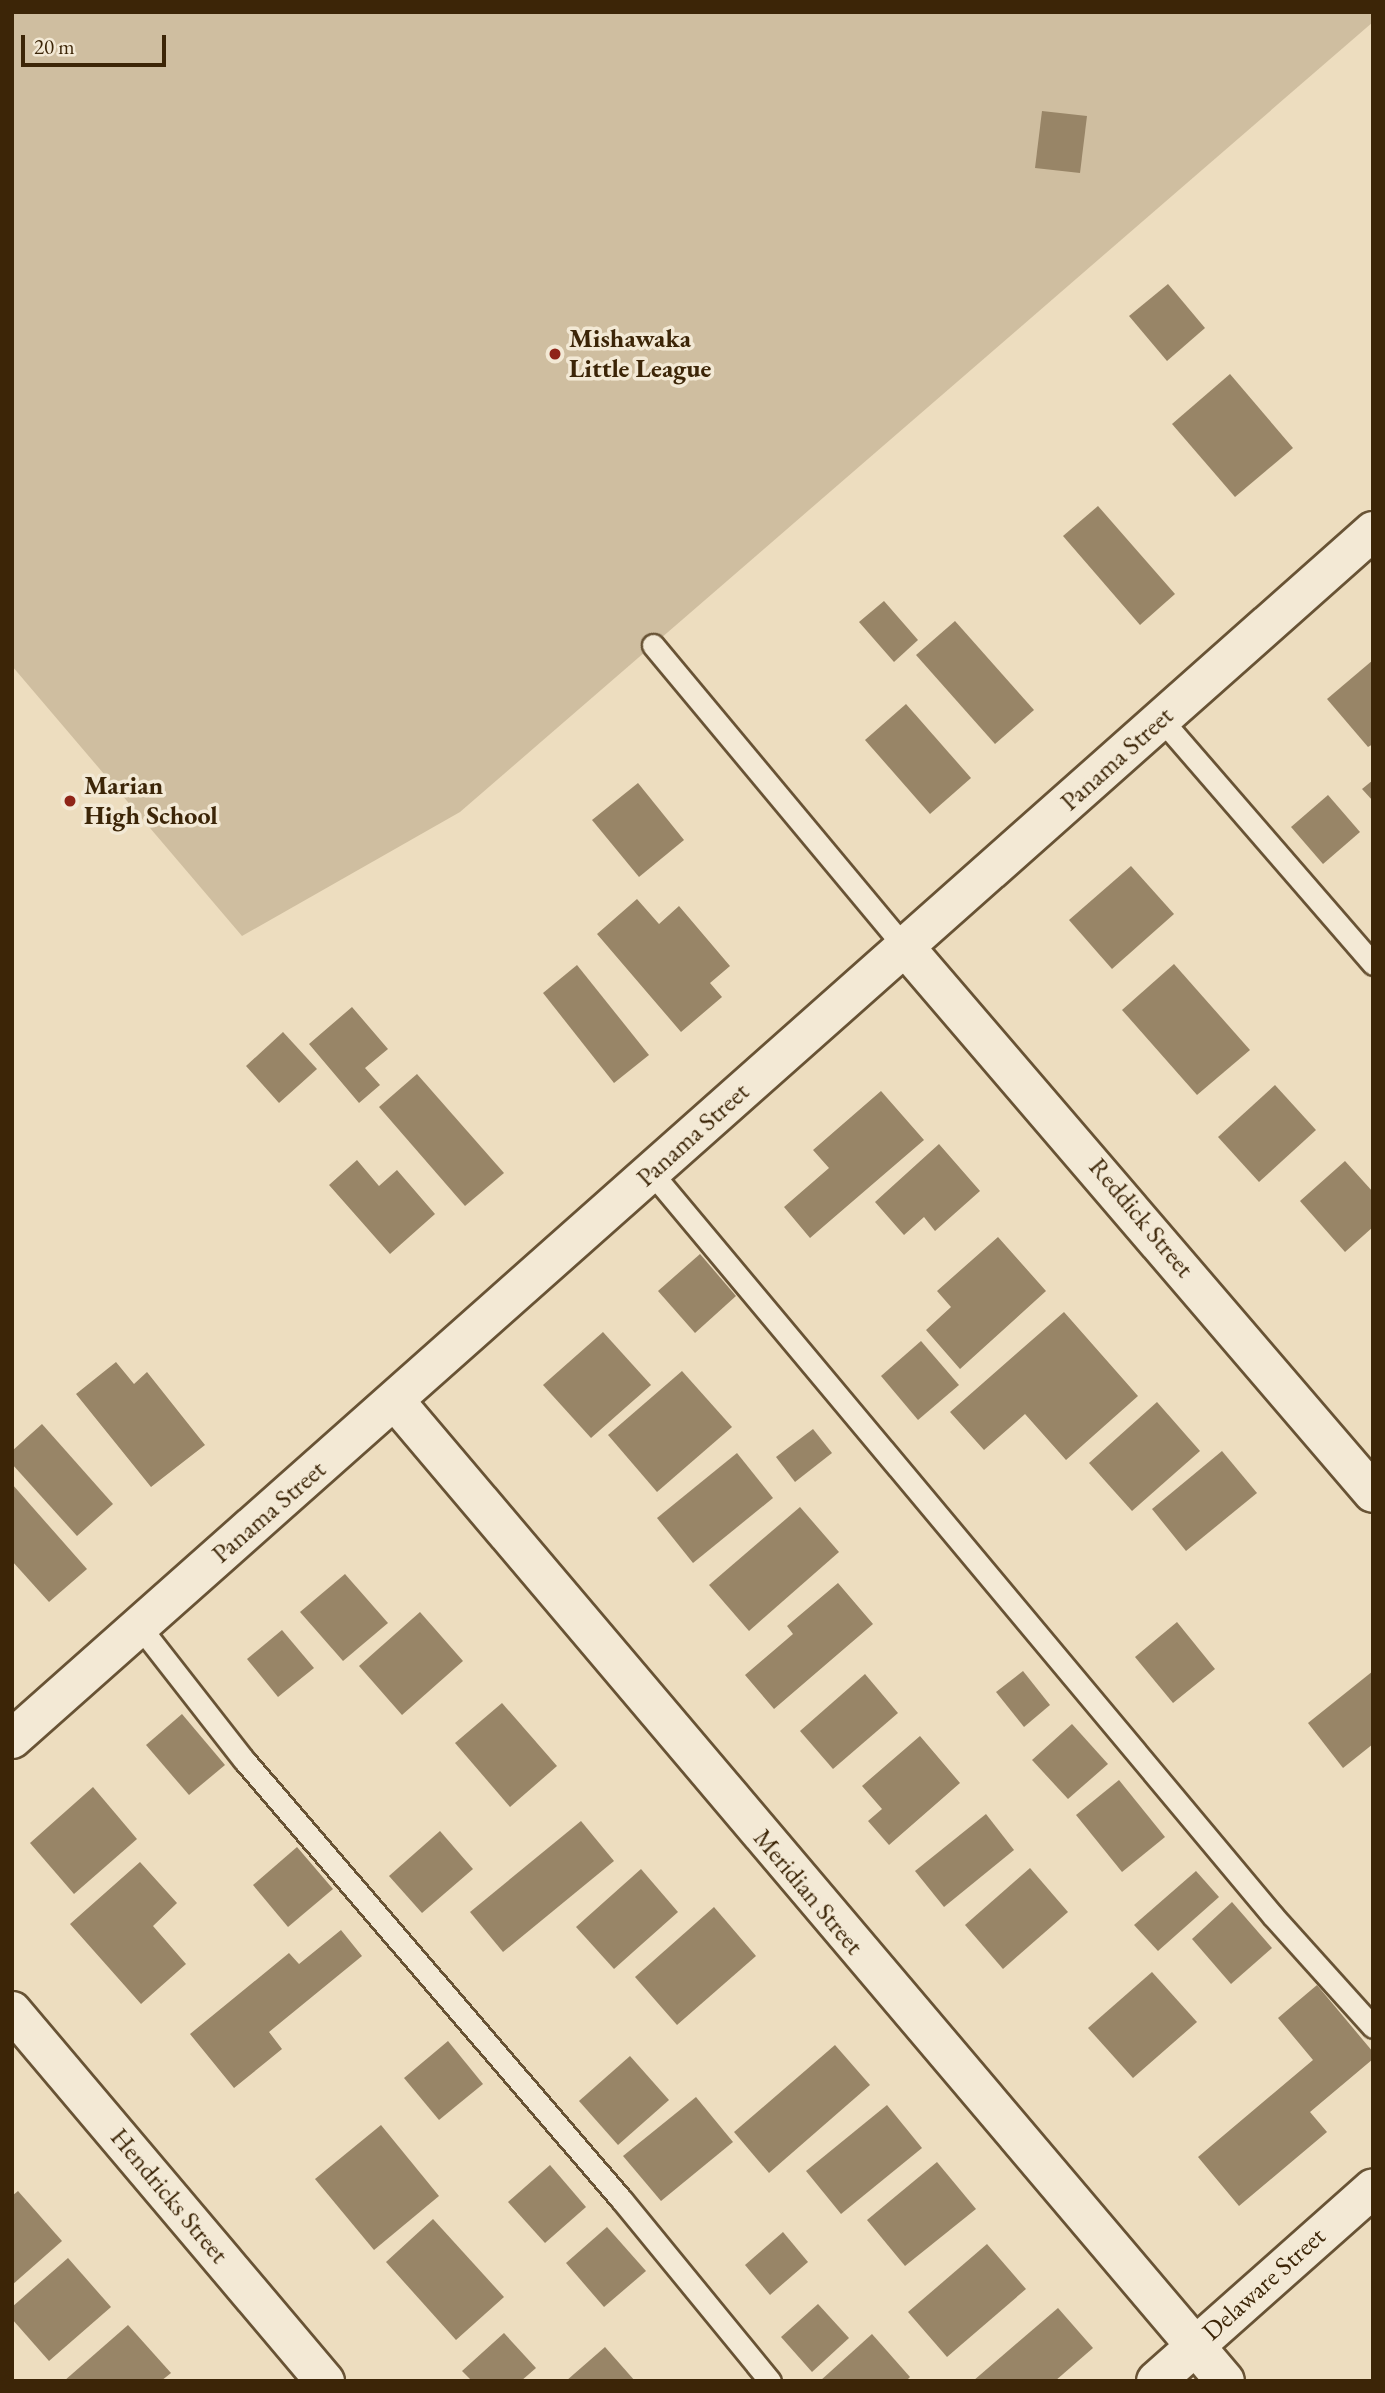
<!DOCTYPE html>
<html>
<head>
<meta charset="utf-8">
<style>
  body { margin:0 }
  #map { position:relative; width:1385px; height:2393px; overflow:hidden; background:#edddbf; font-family:"EB Garamond",serif }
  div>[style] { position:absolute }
  .green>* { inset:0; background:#cfbea0 }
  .building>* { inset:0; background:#988567 }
  .roads { filter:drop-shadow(2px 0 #685335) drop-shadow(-2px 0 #685335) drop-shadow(0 2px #685335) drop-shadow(0 -2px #685335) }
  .service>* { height:21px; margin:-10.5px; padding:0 10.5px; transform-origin:10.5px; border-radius:10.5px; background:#f3e9d5 }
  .minor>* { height:38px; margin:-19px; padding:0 19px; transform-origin:19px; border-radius:19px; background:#f3e9d5 }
  .dots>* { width:19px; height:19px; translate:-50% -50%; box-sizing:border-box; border:4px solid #f3e9d5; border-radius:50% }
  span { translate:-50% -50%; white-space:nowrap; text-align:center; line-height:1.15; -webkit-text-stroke:7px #f3e9d5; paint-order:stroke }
  .poi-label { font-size:26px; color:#3c2507; font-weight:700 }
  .left { translate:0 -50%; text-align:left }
  .street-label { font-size:26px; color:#3c2507 }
  .frame { position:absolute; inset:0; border:14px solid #3c2507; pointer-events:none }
  .scale { position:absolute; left:21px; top:35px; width:145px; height:32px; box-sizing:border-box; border:4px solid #3c2507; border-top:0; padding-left:9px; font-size:21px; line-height:24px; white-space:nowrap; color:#3c2507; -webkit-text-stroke:5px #f3e9d5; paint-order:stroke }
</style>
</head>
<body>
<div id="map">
  <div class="green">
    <i style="clip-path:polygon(12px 12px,1373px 12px,1373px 22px,460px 812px,242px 936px,12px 666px)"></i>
  </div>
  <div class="building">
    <i style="clip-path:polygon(1042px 111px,1087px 116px,1080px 173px,1035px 168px)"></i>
    <i style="clip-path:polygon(1168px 284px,1205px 328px,1167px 361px,1129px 316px)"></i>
    <i style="clip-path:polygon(1230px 374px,1293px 448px,1235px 497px,1172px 424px)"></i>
    <i style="clip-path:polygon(1098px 506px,1175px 594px,1140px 625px,1063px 536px)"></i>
    <i style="clip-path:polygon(884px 601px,918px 640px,894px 662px,859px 622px)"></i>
    <i style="clip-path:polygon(955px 621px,1034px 710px,995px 744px,916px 655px)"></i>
    <i style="clip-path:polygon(1373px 660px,1373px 744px,1368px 747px,1327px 699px)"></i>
    <i style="clip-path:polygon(906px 704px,971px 778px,930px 814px,865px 740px)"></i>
    <i style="clip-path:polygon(1373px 780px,1373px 801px,1362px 789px)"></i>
    <i style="clip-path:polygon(638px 783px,684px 840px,639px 877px,592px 820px)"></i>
    <i style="clip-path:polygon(1328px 795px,1360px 832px,1323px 864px,1291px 827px)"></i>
    <i style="clip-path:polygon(1131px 866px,1174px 914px,1112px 969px,1069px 920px)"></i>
    <i style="clip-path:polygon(637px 899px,659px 924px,679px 906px,730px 966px,710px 983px,722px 997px,681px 1032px,597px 934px)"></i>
    <i style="clip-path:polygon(1174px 964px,1250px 1050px,1197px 1095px,1122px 1010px)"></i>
    <i style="clip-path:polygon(577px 965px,649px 1055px,614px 1083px,543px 993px)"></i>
    <i style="clip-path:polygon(352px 1007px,388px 1049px,365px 1068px,380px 1085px,359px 1103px,309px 1044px)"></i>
    <i style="clip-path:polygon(283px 1032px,317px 1069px,279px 1103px,246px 1066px)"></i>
    <i style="clip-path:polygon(417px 1074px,504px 1173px,465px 1206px,379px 1107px)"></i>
    <i style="clip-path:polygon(1275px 1085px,1316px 1130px,1259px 1182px,1218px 1137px)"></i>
    <i style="clip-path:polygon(881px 1091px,924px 1140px,810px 1238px,784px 1207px,829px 1168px,813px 1150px)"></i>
    <i style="clip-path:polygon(939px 1144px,980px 1191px,935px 1231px,924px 1217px,904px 1235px,875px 1202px)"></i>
    <i style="clip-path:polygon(357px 1160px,379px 1186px,397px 1170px,435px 1214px,390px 1254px,329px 1185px)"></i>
    <i style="clip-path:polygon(1345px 1161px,1373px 1192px,1373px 1227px,1345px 1252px,1300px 1201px)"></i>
    <i style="clip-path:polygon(998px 1237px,1046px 1291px,960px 1369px,926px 1330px,951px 1307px,937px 1291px)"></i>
    <i style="clip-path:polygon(700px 1254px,736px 1296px,695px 1333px,658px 1291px)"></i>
    <i style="clip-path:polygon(1064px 1312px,1138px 1396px,1066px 1460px,1025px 1414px,984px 1450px,950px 1412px)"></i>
    <i style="clip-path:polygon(603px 1332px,651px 1385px,591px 1438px,543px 1385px)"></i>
    <i style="clip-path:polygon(921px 1341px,959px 1385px,918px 1420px,881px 1376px)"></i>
    <i style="clip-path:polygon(116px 1362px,134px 1384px,147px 1372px,205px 1445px,151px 1487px,76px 1394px)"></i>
    <i style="clip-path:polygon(682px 1371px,732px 1427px,657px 1492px,608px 1435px)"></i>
    <i style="clip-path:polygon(1157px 1402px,1200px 1451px,1132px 1511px,1089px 1463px)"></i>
    <i style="clip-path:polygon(42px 1424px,113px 1504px,77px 1536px,12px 1464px,12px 1451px)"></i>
    <i style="clip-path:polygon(813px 1429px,832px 1453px,795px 1482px,776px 1457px)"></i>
    <i style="clip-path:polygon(1222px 1451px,1257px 1493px,1186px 1551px,1152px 1509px)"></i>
    <i style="clip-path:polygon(737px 1453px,773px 1498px,693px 1563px,657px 1518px)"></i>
    <i style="clip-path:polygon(12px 1484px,87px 1569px,49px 1602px,12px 1561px)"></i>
    <i style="clip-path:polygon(800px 1507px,839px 1552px,749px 1631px,709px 1585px)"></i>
    <i style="clip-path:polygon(345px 1574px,388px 1623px,343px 1661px,300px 1612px)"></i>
    <i style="clip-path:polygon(838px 1583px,873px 1624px,774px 1709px,745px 1675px,793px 1634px,787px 1626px)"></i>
    <i style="clip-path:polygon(420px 1612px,463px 1661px,402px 1715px,359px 1666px)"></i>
    <i style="clip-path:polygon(1177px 1622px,1215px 1669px,1173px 1703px,1135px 1657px)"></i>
    <i style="clip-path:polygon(282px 1630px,314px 1668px,278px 1697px,247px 1659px)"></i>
    <i style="clip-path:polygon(1023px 1671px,1050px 1705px,1024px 1727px,996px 1692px)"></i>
    <i style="clip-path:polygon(1373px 1671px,1373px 1744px,1343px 1768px,1308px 1723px)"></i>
    <i style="clip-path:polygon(865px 1674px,898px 1713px,833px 1769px,800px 1731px)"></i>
    <i style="clip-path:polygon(502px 1703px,557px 1766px,510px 1807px,455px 1743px)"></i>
    <i style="clip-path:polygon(182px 1714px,225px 1765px,189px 1795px,146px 1745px)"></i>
    <i style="clip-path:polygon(1072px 1724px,1108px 1764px,1068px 1799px,1032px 1760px)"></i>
    <i style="clip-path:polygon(920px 1736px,960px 1783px,889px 1845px,868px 1821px,882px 1809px,862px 1786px)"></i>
    <i style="clip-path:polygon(1119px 1780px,1165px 1837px,1122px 1872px,1076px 1815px)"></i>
    <i style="clip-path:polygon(93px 1787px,137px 1839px,74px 1894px,30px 1843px)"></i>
    <i style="clip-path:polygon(986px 1814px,1014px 1850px,944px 1907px,915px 1871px)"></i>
    <i style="clip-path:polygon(581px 1821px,614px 1861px,503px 1952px,470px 1912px)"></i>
    <i style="clip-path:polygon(440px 1831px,473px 1869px,422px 1913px,389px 1876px)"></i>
    <i style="clip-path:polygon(297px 1847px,333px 1889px,288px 1927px,253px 1885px)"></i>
    <i style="clip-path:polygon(140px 1862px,177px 1903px,153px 1926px,186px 1964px,141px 2004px,70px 1924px)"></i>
    <i style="clip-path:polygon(1030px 1868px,1068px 1912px,1003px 1969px,965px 1925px)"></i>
    <i style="clip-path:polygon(641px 1869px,678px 1912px,614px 1969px,576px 1927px)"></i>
    <i style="clip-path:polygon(1196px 1871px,1219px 1897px,1158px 1951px,1134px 1925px)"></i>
    <i style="clip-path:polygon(1232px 1902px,1272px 1948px,1231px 1984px,1192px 1939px)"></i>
    <i style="clip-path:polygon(714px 1907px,756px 1956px,677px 2025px,635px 1977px)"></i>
    <i style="clip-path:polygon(341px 1930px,362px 1956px,269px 2032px,282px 2049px,234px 2088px,190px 2034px,289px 1953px,299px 1964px)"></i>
    <i style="clip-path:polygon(1152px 1972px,1197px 2022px,1133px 2078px,1088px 2028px)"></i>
    <i style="clip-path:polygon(1317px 1985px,1373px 2052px,1373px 2059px,1310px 2112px,1327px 2132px,1239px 2206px,1198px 2157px,1313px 2060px,1278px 2018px)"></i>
    <i style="clip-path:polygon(448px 2041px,483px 2084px,439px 2120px,404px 2078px)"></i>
    <i style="clip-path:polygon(835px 2045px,870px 2085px,769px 2173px,734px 2132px)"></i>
    <i style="clip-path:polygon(630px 2056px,669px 2100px,618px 2145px,579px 2101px)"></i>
    <i style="clip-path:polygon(696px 2097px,733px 2142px,661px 2201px,623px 2156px)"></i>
    <i style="clip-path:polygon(887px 2105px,922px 2148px,841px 2214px,806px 2171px)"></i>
    <i style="clip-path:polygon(381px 2125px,439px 2196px,374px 2250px,315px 2179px)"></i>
    <i style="clip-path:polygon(937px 2162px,976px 2209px,905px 2266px,867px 2220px)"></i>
    <i style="clip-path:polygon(550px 2165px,586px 2207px,545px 2243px,508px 2202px)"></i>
    <i style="clip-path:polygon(18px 2191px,62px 2241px,12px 2285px,12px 2196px)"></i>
    <i style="clip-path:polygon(433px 2219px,504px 2297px,456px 2340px,386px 2262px)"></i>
    <i style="clip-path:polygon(607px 2227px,646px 2271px,604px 2307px,566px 2263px)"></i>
    <i style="clip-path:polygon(783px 2232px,808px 2262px,770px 2295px,745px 2265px)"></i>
    <i style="clip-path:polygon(987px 2244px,1026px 2289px,947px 2357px,908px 2312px)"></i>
    <i style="clip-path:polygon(68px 2258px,111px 2307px,49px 2361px,12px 2319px,12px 2307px)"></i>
    <i style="clip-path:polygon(818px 2304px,849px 2338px,812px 2372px,781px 2337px)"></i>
    <i style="clip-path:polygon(1058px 2308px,1093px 2348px,1055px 2381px,973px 2381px)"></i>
    <i style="clip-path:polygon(128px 2325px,171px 2373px,161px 2381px,64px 2381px)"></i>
    <i style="clip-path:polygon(504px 2333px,536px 2368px,521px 2381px,472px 2381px,462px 2371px)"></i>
    <i style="clip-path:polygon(872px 2334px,910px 2377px,906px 2381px,820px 2381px)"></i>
    <i style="clip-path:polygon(605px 2347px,635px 2381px,566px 2381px)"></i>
  </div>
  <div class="roads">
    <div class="service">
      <i style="left:653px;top:645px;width:393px;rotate:50.2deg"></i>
      <i style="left:1161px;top:719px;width:324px;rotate:49.1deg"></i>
      <i style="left:651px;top:1172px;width:970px;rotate:50.1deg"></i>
      <i style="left:1273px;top:1916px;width:149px;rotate:48deg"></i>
      <i style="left:140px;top:1627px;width:169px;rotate:52deg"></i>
      <i style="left:244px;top:1760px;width:579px;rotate:49.35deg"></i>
      <i style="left:621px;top:2199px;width:235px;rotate:50.7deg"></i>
    </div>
    <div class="minor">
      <i style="left:905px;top:947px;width:719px;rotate:49.4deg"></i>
      <i style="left:395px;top:1401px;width:1284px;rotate:49.74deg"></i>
      <i style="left:12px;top:1739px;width:1820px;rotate:-41.59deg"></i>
      <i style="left:12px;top:2011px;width:485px;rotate:49.8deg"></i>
      <i style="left:1156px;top:2381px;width:290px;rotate:-41.6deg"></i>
    </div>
  </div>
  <div class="dots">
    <i style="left:555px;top:354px;background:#8f2418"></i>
    <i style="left:70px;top:801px;background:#8f2418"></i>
  </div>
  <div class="poi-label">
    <span class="left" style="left:569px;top:354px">Mishawaka<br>Little League</span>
    <span class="left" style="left:84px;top:801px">Marian<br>High School</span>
  </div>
  <div class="street-label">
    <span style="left:1117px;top:759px;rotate:-42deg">Panama Street</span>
    <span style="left:693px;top:1135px;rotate:-42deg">Panama Street</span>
    <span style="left:1141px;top:1218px;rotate:50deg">Reddick Street</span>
    <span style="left:269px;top:1512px;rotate:-41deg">Panama Street</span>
    <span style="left:808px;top:1892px;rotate:50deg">Meridian Street</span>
    <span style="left:169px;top:2196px;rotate:50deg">Hendricks Street</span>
    <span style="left:1264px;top:2284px;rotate:-42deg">Delaware Street</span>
  </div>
  <div class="frame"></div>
  <div class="scale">20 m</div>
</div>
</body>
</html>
